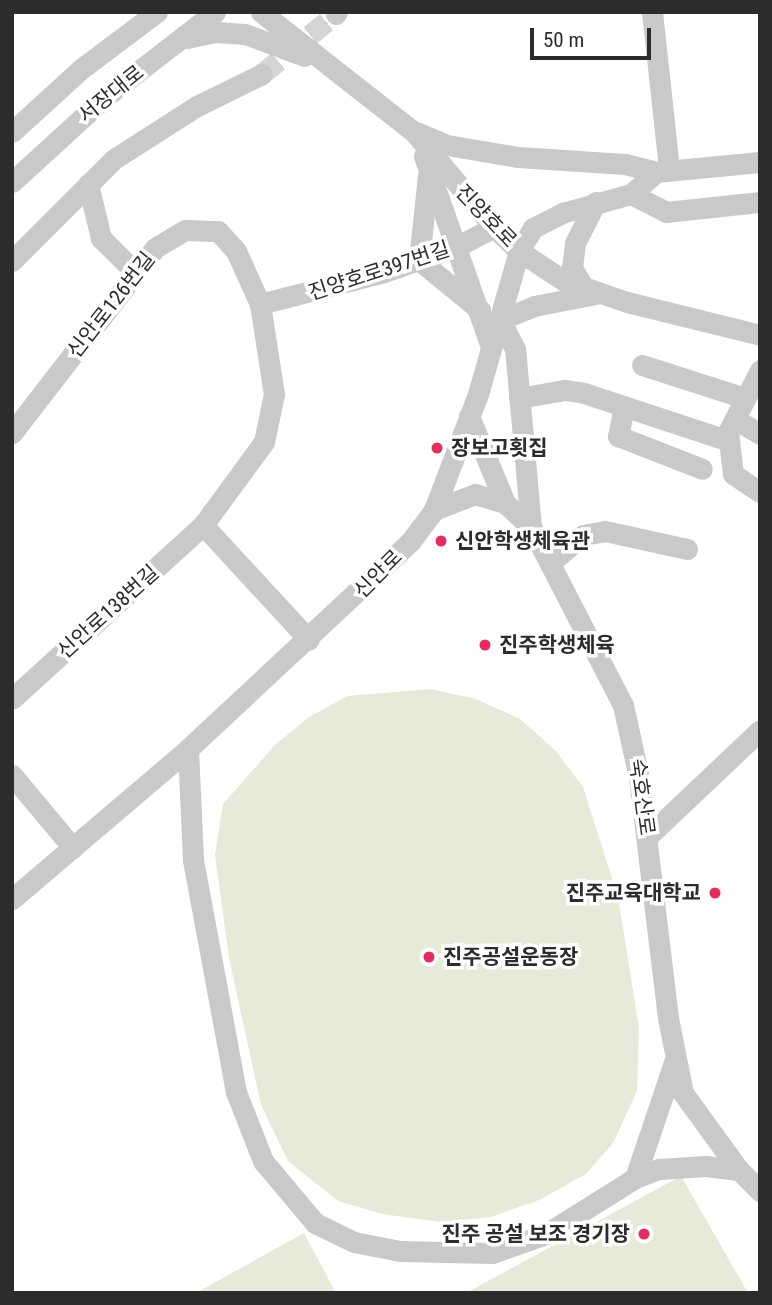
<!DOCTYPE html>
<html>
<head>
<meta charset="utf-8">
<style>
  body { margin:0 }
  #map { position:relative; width:772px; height:1305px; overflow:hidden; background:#fff; font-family:"Roboto Condensed","Noto Sans KR",sans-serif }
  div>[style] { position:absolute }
  .green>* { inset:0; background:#e6ead9 }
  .minor-tunnel>* { height:21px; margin-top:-10.5px; transform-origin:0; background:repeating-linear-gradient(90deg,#d5d5d5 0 21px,transparent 0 31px) }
  .minor>* { height:21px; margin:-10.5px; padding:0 10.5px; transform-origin:10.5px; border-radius:10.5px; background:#c9c9c9 }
  .dots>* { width:19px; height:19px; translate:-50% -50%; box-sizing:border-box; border:4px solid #fff; border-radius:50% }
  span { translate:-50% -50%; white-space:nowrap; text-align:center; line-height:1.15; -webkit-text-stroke:7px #fff; paint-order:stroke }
  .street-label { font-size:21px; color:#2c2c2c }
  .poi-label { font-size:21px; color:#2c2c2c; font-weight:700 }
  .left { translate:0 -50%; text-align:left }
  .right { translate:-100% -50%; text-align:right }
  .frame { position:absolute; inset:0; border:14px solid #2c2c2c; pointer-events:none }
  .scale { position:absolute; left:530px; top:28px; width:121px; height:32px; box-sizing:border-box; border:4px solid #2c2c2c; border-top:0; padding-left:9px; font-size:21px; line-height:24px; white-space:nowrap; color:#2c2c2c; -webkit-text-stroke:5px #fff; paint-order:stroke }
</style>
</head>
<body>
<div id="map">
  <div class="green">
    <i style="clip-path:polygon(430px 689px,476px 699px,520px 719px,555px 750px,583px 787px,618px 897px,639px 1028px,637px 1091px,613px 1143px,586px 1174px,539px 1200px,491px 1217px,440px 1222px,382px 1214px,338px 1201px,288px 1161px,261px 1105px,229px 958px,215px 855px,223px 804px,274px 746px,309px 717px,348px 696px)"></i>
    <i style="clip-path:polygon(681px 1176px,748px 1293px,466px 1293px)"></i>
    <i style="clip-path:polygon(304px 1233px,336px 1293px,196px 1293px)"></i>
  </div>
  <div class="minor-tunnel">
    <i style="left:262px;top:74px;width:95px;rotate:-39deg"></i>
  </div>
  <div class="minor">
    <i style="left:261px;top:12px;width:194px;rotate:38.1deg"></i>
    <i style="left:414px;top:132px;width:124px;rotate:49.9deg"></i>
    <i style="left:494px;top:227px;width:35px;rotate:44deg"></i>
    <i style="left:519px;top:251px;width:53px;rotate:33.4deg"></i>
    <i style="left:563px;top:280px;width:68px;rotate:19deg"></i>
    <i style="left:627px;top:302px;width:137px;rotate:13.9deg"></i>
    <i style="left:652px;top:12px;width:158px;rotate:83.8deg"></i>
    <i style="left:336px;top:14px;width:2px;rotate:-63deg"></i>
    <i style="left:187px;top:38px;width:30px;rotate:-12deg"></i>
    <i style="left:216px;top:32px;width:29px;rotate:4deg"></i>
    <i style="left:245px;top:34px;width:63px;rotate:20.4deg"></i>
    <i style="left:12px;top:132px;width:93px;rotate:-42.4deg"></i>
    <i style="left:81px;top:69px;width:95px;rotate:-36.9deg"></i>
    <i style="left:416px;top:132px;width:34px;rotate:23deg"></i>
    <i style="left:447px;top:145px;width:72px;rotate:9.6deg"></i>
    <i style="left:518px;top:157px;width:107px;rotate:3.7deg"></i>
    <i style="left:625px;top:164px;width:32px;rotate:14deg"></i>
    <i style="left:424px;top:156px;width:202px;rotate:70.7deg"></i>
    <i style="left:428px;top:175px;width:85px;rotate:96deg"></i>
    <i style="left:419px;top:260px;width:79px;rotate:39.3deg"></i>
    <i style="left:12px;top:182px;width:126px;rotate:-42.4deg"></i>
    <i style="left:105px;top:97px;width:139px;rotate:-37.7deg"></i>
    <i style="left:88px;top:184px;width:56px;rotate:76.5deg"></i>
    <i style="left:101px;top:238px;width:49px;rotate:45deg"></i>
    <i style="left:631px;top:194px;width:39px;rotate:27deg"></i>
    <i style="left:666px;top:212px;width:95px;rotate:-6.1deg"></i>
    <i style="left:12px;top:261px;width:144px;rotate:-45deg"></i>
    <i style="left:114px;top:159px;width:98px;rotate:-32.6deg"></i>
    <i style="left:197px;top:106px;width:72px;rotate:-26.2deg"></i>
    <i style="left:585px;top:289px;width:25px;rotate:-122deg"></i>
    <i style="left:572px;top:268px;width:25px;rotate:-83deg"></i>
    <i style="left:575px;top:243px;width:46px;rotate:-62.9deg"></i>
    <i style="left:260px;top:304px;width:125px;rotate:-14.4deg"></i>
    <i style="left:381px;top:273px;width:82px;rotate:-19.3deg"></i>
    <i style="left:458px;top:246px;width:41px;rotate:-27.8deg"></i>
    <i style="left:642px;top:365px;width:108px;rotate:17.8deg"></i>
    <i style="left:760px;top:370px;width:70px;rotate:117.3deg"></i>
    <i style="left:728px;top:432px;width:42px;rotate:83.2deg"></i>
    <i style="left:733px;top:474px;width:32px;rotate:34deg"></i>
    <i style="left:519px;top:398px;width:47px;rotate:-9.9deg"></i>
    <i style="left:565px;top:390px;width:19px;rotate:9deg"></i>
    <i style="left:584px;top:393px;width:153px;rotate:18.3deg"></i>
    <i style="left:624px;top:406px;width:31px;rotate:101deg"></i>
    <i style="left:618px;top:436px;width:90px;rotate:21.4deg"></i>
    <i style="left:469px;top:416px;width:94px;rotate:67.5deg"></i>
    <i style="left:505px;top:503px;width:35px;rotate:43deg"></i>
    <i style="left:531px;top:527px;width:200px;rotate:62.7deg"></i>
    <i style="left:623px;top:705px;width:75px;rotate:77.6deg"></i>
    <i style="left:639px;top:778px;width:242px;rotate:83.1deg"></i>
    <i style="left:668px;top:1018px;width:76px;rotate:78.7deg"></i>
    <i style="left:683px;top:1093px;width:95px;rotate:54deg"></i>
    <i style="left:739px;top:1170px;width:30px;rotate:45deg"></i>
    <i style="left:735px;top:419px;width:29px;rotate:31deg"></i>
    <i style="left:12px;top:433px;width:234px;rotate:-52.3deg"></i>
    <i style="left:155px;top:248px;width:35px;rotate:-31deg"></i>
    <i style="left:185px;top:230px;width:33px;rotate:2deg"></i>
    <i style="left:218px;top:231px;width:27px;rotate:48deg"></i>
    <i style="left:236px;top:251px;width:58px;rotate:65.6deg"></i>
    <i style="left:260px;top:304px;width:91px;rotate:81.2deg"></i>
    <i style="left:274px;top:394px;width:49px;rotate:101.8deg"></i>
    <i style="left:264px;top:442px;width:103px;rotate:126.3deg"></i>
    <i style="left:203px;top:525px;width:258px;rotate:137.7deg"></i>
    <i style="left:434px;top:510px;width:44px;rotate:-21.3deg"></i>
    <i style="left:475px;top:494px;width:31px;rotate:17deg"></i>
    <i style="left:203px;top:525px;width:156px;rotate:47.3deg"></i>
    <i style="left:531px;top:527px;width:179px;rotate:-95.1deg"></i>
    <i style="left:515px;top:349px;width:33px;rotate:-117deg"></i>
    <i style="left:500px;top:320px;width:37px;rotate:-22deg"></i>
    <i style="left:534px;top:306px;width:63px;rotate:-11deg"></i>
    <i style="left:550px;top:563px;width:43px;rotate:-40.3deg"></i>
    <i style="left:583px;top:535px;width:22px;rotate:-10deg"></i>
    <i style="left:605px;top:531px;width:84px;rotate:12.4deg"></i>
    <i style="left:188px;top:749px;width:111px;rotate:87.4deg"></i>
    <i style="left:193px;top:860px;width:236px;rotate:79.5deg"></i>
    <i style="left:236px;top:1092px;width:74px;rotate:68.6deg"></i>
    <i style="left:263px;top:1161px;width:81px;rotate:50deg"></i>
    <i style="left:315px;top:1223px;width:43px;rotate:26deg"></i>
    <i style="left:354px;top:1242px;width:47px;rotate:11.1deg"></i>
    <i style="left:400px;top:1251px;width:92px;rotate:1.2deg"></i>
    <i style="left:492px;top:1253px;width:57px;rotate:-19.4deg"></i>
    <i style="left:546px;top:1234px;width:105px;rotate:-32.2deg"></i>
    <i style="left:635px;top:1178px;width:26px;rotate:-21deg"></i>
    <i style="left:659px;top:1169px;width:47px;rotate:-3.7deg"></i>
    <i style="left:706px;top:1166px;width:33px;rotate:7deg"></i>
    <i style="left:12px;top:775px;width:95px;rotate:50.1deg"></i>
    <i style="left:648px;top:836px;width:154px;rotate:-43.4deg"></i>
    <i style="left:12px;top:899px;width:231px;rotate:-40.4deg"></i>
    <i style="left:188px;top:749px;width:304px;rotate:-43deg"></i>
    <i style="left:410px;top:542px;width:40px;rotate:-53deg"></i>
    <i style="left:434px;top:510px;width:124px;rotate:-69.2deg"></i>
    <i style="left:478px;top:394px;width:149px;rotate:-74deg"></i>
    <i style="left:519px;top:251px;width:27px;rotate:-59deg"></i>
    <i style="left:533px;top:228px;width:33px;rotate:-27deg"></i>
    <i style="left:562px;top:213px;width:72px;rotate:-15.4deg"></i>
    <i style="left:631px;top:194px;width:33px;rotate:-41deg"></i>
    <i style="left:656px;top:172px;width:104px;rotate:-5.5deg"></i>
    <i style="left:635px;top:1178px;width:126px;rotate:-71.4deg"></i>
  </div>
  <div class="dots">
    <i style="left:437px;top:448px;background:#e42d5e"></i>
    <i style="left:441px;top:541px;background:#e42d5e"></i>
    <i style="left:485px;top:645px;background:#e42d5e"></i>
    <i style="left:715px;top:893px;background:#e42d5e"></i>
    <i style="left:429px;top:957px;background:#e42d5e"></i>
    <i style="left:644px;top:1234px;background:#e42d5e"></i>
  </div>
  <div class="street-label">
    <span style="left:111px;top:94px;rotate:-39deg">서장대로</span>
    <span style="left:486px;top:216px;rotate:46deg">진양호로</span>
    <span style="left:379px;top:271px;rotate:-18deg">진양호로397번길</span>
    <span style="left:111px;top:305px;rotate:-52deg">신안로126번길</span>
    <span style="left:378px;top:574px;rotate:-45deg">신안로</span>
    <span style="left:108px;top:612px;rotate:-42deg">신안로138번길</span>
    <span style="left:642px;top:797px;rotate:82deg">숙호산로</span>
  </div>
  <div class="poi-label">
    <span class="left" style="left:451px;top:448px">장보고횟집</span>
    <span class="left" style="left:455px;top:541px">신안학생체육관</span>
    <span class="left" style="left:499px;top:645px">진주학생체육</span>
    <span class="right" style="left:701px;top:893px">진주교육대학교</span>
    <span class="left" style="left:443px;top:957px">진주공설운동장</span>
    <span class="right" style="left:630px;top:1234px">진주 공설 보조 경기장</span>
  </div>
  <div class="frame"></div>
  <div class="scale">50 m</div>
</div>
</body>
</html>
